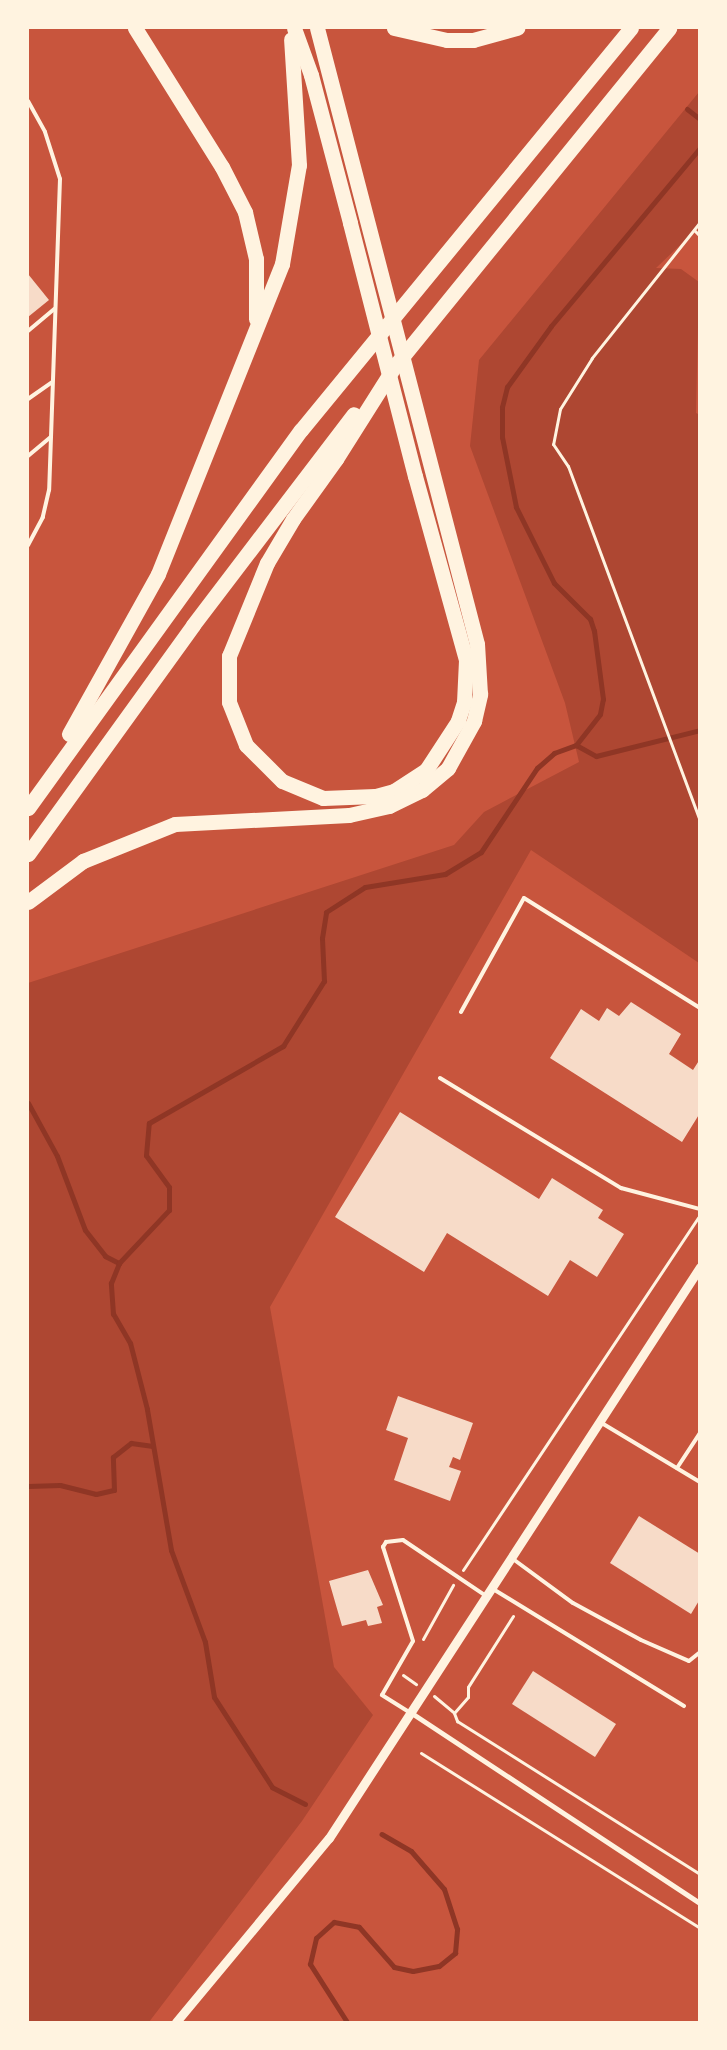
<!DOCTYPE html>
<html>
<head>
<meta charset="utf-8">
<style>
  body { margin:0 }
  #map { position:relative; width:727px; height:2050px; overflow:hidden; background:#c8553d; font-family:Raleway,sans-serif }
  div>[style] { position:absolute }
  .green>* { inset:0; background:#ae4732 }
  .stream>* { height:5px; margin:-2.5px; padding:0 2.5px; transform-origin:2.5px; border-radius:2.5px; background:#8f3625 }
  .building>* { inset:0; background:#f7dbc8 }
  .path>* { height:3px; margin:-1.5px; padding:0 1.5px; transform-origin:1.5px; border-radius:1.5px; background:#fff3e0 }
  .service>* { height:4px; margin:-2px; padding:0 2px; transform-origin:2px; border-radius:2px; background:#fff3e0 }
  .minor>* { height:5px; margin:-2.5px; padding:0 2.5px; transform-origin:2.5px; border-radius:2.5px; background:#fff3e0 }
  .tertiary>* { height:9px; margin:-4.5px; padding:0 4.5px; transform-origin:4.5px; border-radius:4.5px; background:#fff3e0 }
  .motorway>* { height:15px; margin:-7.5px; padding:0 7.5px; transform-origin:7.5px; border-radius:7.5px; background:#fff3e0 }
  span { translate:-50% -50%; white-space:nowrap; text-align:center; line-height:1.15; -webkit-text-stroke:5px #fff3e0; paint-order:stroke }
  .frame { position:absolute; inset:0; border:29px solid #fff3e0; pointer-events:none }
</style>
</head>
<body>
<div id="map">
  <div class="green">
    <i style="clip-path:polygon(699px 92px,699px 227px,656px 268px,681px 269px,699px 282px,696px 413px,700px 415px,699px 963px,531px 850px,270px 1307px,334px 1667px,373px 1715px,302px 1821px,149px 2022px,28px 2022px,28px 983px,454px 845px,484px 812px,579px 762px,565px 703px,470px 446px,479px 360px)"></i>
  </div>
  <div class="stream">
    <i style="left:687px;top:109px;width:16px;rotate:38deg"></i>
    <i style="left:576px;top:745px;width:23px;rotate:29deg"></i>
    <i style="left:596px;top:756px;width:107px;rotate:-14deg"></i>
    <i style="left:28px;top:1103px;width:60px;rotate:61.3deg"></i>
    <i style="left:57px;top:1156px;width:79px;rotate:69.3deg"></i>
    <i style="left:85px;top:1230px;width:33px;rotate:52deg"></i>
    <i style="left:105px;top:1256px;width:16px;rotate:27deg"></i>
    <i style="left:28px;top:1486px;width:32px;rotate:-2deg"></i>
    <i style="left:60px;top:1485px;width:37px;rotate:14deg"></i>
    <i style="left:96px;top:1494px;width:18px;rotate:-13deg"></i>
    <i style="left:114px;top:1490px;width:33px;rotate:-92deg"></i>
    <i style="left:113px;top:1457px;width:23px;rotate:-38deg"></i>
    <i style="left:131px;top:1443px;width:22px;rotate:8deg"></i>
    <i style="left:305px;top:1804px;width:37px;rotate:-153deg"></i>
    <i style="left:272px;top:1787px;width:107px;rotate:-122.8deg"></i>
    <i style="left:214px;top:1697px;width:56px;rotate:-99.3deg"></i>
    <i style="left:205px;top:1642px;width:98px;rotate:-110.3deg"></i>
    <i style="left:171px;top:1550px;width:143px;rotate:-99.7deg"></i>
    <i style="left:147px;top:1409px;width:68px;rotate:-104.4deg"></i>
    <i style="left:130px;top:1343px;width:34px;rotate:-120deg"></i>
    <i style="left:113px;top:1314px;width:31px;rotate:-94deg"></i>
    <i style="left:111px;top:1283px;width:22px;rotate:-68deg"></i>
    <i style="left:119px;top:1263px;width:73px;rotate:-46.7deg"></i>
    <i style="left:169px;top:1210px;width:23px;rotate:-90deg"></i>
    <i style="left:169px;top:1187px;width:39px;rotate:-126deg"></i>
    <i style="left:146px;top:1155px;width:32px;rotate:-85deg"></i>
    <i style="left:149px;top:1123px;width:155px;rotate:-29.9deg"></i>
    <i style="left:283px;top:1046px;width:77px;rotate:-57.8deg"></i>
    <i style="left:324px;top:981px;width:43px;rotate:-92.7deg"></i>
    <i style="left:322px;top:938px;width:26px;rotate:-81deg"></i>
    <i style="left:326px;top:912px;width:46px;rotate:-32.7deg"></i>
    <i style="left:365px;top:887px;width:81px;rotate:-9.2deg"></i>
    <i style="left:445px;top:874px;width:42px;rotate:-31.4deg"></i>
    <i style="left:481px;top:852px;width:101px;rotate:-56.3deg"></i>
    <i style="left:537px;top:768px;width:23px;rotate:-41deg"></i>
    <i style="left:554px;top:753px;width:23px;rotate:-20deg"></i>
    <i style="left:576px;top:745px;width:39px;rotate:-52deg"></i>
    <i style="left:600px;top:714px;width:15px;rotate:-79deg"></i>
    <i style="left:603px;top:699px;width:69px;rotate:-97.5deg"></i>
    <i style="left:594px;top:631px;width:13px;rotate:-108deg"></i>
    <i style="left:590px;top:619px;width:51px;rotate:-135deg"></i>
    <i style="left:554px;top:583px;width:85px;rotate:-116.6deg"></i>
    <i style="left:516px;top:507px;width:71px;rotate:-101.3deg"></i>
    <i style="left:502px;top:437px;width:30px;rotate:-90deg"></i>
    <i style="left:502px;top:407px;width:21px;rotate:-76deg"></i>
    <i style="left:507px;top:387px;width:75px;rotate:-54.2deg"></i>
    <i style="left:551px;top:326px;width:232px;rotate:-50.1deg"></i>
    <i style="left:347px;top:2022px;width:69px;rotate:-122.5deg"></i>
    <i style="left:310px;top:1964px;width:27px;rotate:-77deg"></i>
    <i style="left:316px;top:1938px;width:24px;rotate:-42deg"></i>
    <i style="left:334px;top:1922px;width:25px;rotate:11deg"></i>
    <i style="left:359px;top:1927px;width:53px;rotate:48.8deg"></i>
    <i style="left:394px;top:1967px;width:19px;rotate:12deg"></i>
    <i style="left:413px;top:1971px;width:26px;rotate:-11deg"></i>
    <i style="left:439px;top:1966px;width:21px;rotate:-39deg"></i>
    <i style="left:455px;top:1953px;width:24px;rotate:-85deg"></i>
    <i style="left:457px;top:1929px;width:42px;rotate:-108deg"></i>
    <i style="left:444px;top:1889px;width:50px;rotate:-131deg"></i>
    <i style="left:411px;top:1851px;width:34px;rotate:-150deg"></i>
  </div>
  <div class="building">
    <i style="clip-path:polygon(28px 274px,49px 300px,28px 317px)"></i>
    <i style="clip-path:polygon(631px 1002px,681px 1034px,669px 1054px,693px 1070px,700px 1059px,700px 1113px,682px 1142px,550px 1058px,581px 1009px,599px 1021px,607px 1008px,619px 1016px)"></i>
    <i style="clip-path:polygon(400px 1112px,539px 1199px,552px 1178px,603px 1210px,598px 1218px,624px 1234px,597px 1277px,570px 1260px,548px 1296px,447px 1233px,424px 1272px,335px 1217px)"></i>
    <i style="clip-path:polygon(398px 1396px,473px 1423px,460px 1460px,453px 1457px,449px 1467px,461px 1471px,450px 1501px,394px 1480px,408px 1438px,386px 1430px)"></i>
    <i style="clip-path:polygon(639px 1516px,700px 1554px,700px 1599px,691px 1614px,610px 1563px)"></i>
    <i style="clip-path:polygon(368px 1570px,383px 1605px,377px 1607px,382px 1623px,368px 1626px,366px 1620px,342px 1626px,329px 1581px)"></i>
    <i style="clip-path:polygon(533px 1671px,616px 1724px,595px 1757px,512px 1704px)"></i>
  </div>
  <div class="path">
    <i style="left:700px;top:222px;width:174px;rotate:128.5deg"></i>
    <i style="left:592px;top:358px;width:60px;rotate:122.1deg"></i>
    <i style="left:560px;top:409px;width:36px;rotate:101deg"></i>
    <i style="left:553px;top:444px;width:27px;rotate:56deg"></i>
    <i style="left:568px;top:466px;width:378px;rotate:69.6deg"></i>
    <i style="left:694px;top:230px;width:8px;rotate:45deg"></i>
    <i style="left:463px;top:1570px;width:424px;rotate:-56.3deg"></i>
    <i style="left:513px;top:1616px;width:84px;rotate:122.4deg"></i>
    <i style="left:468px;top:1687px;width:10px;rotate:90deg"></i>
    <i style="left:468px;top:1697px;width:21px;rotate:131deg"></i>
    <i style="left:454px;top:1713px;width:9px;rotate:69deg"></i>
    <i style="left:457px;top:1721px;width:287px;rotate:32.2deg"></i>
    <i style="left:423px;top:1639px;width:62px;rotate:-60.9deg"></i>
    <i style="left:403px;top:1675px;width:16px;rotate:35deg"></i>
    <i style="left:434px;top:1696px;width:26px;rotate:40deg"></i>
    <i style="left:421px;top:1753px;width:329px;rotate:32.1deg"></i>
  </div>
  <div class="service">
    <i style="left:28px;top:101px;width:35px;rotate:61deg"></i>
    <i style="left:45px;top:132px;width:49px;rotate:72.3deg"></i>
    <i style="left:60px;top:179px;width:311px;rotate:92deg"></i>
    <i style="left:49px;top:490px;width:28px;rotate:103deg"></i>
    <i style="left:43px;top:517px;width:32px;rotate:118deg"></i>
    <i style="left:28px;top:331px;width:35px;rotate:-40deg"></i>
    <i style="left:28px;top:399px;width:29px;rotate:-35deg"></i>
    <i style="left:28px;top:456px;width:30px;rotate:-40deg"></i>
    <i style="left:461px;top:1012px;width:130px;rotate:-61.1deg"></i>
    <i style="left:524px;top:898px;width:208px;rotate:32deg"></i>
    <i style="left:440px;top:1078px;width:212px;rotate:31.3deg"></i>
    <i style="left:621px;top:1188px;width:82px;rotate:14.9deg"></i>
    <i style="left:600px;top:1422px;width:117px;rotate:31deg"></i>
    <i style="left:677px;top:1468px;width:42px;rotate:-56.7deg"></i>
    <i style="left:513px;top:1559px;width:74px;rotate:36.3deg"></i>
    <i style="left:573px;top:1603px;width:77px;rotate:28.6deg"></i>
    <i style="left:641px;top:1640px;width:52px;rotate:23.6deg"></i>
    <i style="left:689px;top:1661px;width:14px;rotate:-39deg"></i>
    <i style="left:493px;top:1589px;width:224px;rotate:31.5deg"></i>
    <i style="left:409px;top:1712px;width:32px;rotate:-148deg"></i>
    <i style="left:382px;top:1695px;width:62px;rotate:-60.1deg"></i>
    <i style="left:413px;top:1641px;width:99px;rotate:-107.7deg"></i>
    <i style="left:383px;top:1547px;width:6px;rotate:-59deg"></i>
    <i style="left:386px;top:1542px;width:17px;rotate:-7deg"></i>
    <i style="left:403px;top:1540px;width:100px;rotate:34deg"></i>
  </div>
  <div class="minor">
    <i style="left:413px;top:1714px;width:344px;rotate:33.4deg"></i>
  </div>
  <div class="tertiary">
    <i style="left:176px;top:2022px;width:239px;rotate:-50.3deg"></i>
    <i style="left:329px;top:1838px;width:681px;rotate:-56.99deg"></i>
  </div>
  <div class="motorway">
    <i style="left:135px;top:28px;width:164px;rotate:58deg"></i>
    <i style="left:222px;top:167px;width:51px;rotate:62.9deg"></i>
    <i style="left:245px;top:212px;width:48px;rotate:76.8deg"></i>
    <i style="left:256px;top:259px;width:60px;rotate:90deg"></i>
    <i style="left:294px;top:28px;width:50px;rotate:70.1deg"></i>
    <i style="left:311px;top:75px;width:153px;rotate:75.2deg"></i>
    <i style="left:350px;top:223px;width:261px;rotate:75.6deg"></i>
    <i style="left:415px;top:476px;width:191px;rotate:74.5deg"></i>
    <i style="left:466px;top:660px;width:42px;rotate:92.7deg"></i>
    <i style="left:464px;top:702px;width:20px;rotate:108deg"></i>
    <i style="left:458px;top:721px;width:59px;rotate:123.1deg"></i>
    <i style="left:426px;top:770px;width:38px;rotate:147deg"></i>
    <i style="left:394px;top:791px;width:20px;rotate:165deg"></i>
    <i style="left:375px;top:796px;width:52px;rotate:177.8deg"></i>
    <i style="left:323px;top:798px;width:44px;rotate:-157.5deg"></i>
    <i style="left:282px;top:781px;width:51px;rotate:-135deg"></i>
    <i style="left:246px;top:745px;width:46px;rotate:-111.6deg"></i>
    <i style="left:229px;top:702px;width:46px;rotate:-90deg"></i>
    <i style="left:229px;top:656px;width:100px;rotate:-67.8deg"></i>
    <i style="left:267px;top:563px;width:51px;rotate:-59.4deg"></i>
    <i style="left:293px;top:519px;width:74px;rotate:-54.4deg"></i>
    <i style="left:336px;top:459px;width:112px;rotate:-57.7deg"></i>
    <i style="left:394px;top:28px;width:54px;rotate:12.8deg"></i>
    <i style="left:447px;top:40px;width:26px"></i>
    <i style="left:473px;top:40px;width:46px;rotate:-15.3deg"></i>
    <i style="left:398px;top:362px;width:430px;rotate:-50.9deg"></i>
    <i style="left:69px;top:734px;width:183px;rotate:-60.9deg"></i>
    <i style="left:158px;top:574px;width:334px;rotate:-68.2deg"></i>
    <i style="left:282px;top:264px;width:100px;rotate:-80.3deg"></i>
    <i style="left:299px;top:165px;width:126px;rotate:-93.6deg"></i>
    <i style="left:28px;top:808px;width:466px;rotate:-54.2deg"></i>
    <i style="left:301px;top:430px;width:520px;rotate:-50.62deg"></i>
    <i style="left:28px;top:854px;width:282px;rotate:-54.2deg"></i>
    <i style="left:193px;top:625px;width:265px;rotate:-52.7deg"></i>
    <i style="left:28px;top:902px;width:69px;rotate:-36.7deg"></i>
    <i style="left:83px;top:861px;width:99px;rotate:-21.9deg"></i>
    <i style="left:175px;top:824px;width:174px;rotate:-3deg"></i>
    <i style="left:349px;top:815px;width:41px;rotate:-12.7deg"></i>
    <i style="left:389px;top:806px;width:37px;rotate:-26deg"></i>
    <i style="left:422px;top:790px;width:34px;rotate:-40deg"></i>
    <i style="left:448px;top:768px;width:54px;rotate:-61deg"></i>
    <i style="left:474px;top:721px;width:28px;rotate:-77deg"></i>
    <i style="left:480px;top:694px;width:50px;rotate:-93.4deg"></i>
    <i style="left:477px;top:644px;width:636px;rotate:-104.56deg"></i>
  </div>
  <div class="frame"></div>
</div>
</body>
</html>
